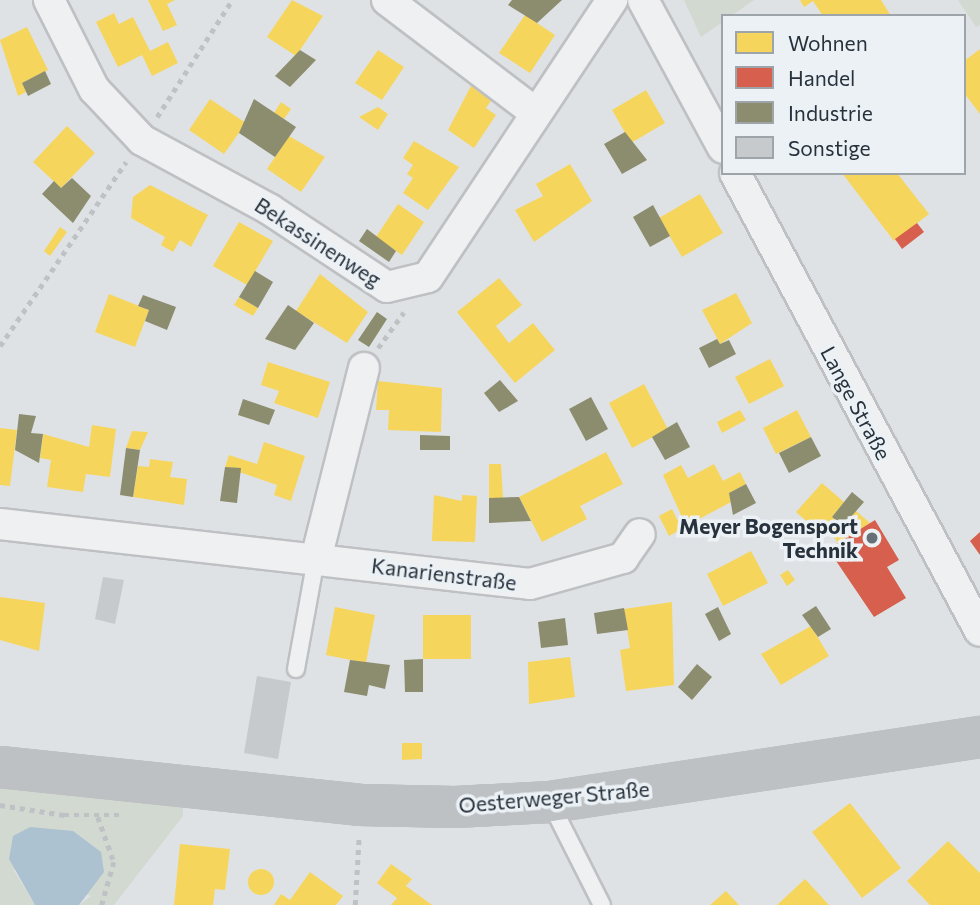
<!DOCTYPE html>
<html>
<head>
<meta charset="utf-8">
<style>
  body { margin:0 }
  #map { position:relative; width:980px; height:905px; overflow:hidden; background:#dfe2e5; font-family:Commissioner,sans-serif }
  div>[style] { position:absolute }
  .green>* { inset:0; background:#d1d9d0 }
  .water>* { inset:0; background:#adc2d0 }
  .homes>* { inset:0; background:#f6d55c }
  .round { border-radius:50% }
  .shops>* { inset:0; background:#d6604d }
  .industry>* { inset:0; background:#8c8c6e }
  .building>* { inset:0; background:#c7cacd }
  .path>* { height:4.5px; margin-top:-2.25px; transform-origin:0; background:repeating-linear-gradient(90deg,#bec2c5 0 5px,transparent 0 10px) }
  .roads { filter:drop-shadow(2px 0 #bec0c3) drop-shadow(-2px 0 #bec0c3) drop-shadow(0 2px #bec0c3) drop-shadow(0 -2px #bec0c3) }
  .service>* { height:16px; margin:-8px; padding:0 8px; transform-origin:8px; border-radius:8px; background:#eff0f1 }
  .minor>* { height:30px; margin:-15px; padding:0 15px; transform-origin:15px; border-radius:15px; background:#eff0f1 }
  .secondary>* { height:38px; margin:-19px; padding:0 19px; transform-origin:19px; border-radius:19px; background:#bdc1c4 }
  .dots>* { width:19px; height:19px; translate:-50% -50%; box-sizing:border-box; border:4px solid #ecf1f5; border-radius:50% }
  span { translate:-50% -50%; white-space:nowrap; text-align:center; line-height:1.15; -webkit-text-stroke:7px #ecf1f5; paint-order:stroke }
  .street-label { font-size:21px; color:#27323d }
  .poi-label { font-size:21px; color:#27323d; font-weight:700 }
  .right { translate:-100% -50%; text-align:right }
  .legend { position:absolute; left:721px; top:14px; width:245px; height:161px; box-sizing:border-box; background:#ecf1f5; border:2px solid #9da5ab; margin:0; padding:9px 12px; list-style:none; font-size:21px; color:#27323d }
  .legend li { display:flex; align-items:center; gap:14px; height:35px }
  .legend b { width:35px; border:2px solid #9da5ab }
</style>
</head>
<body>
<div id="map">
  <div class="green">
    <i style="clip-path:polygon(684px 0,754px 0,701px 37px)"></i>
    <i style="clip-path:polygon(958px 0,980px 0,980px 25px,976px 27px)"></i>
    <i style="clip-path:polygon(0 782px,183px 802px,183px 816px,114px 905px,79px 905px,91px 896px,13px 869px,35px 905px,0 905px)"></i>
  </div>
  <div class="water">
    <i style="clip-path:polygon(30px 827px,73px 831px,101px 852px,104px 872px,79px 905px,35px 905px,9px 859px,13px 836px)"></i>
  </div>
  <div class="homes">
    <i style="clip-path:polygon(148px 0,175px 0,167px 4px,177px 25px,163px 31px)"></i>
    <i style="clip-path:polygon(292px 0,323px 16px,296px 56px,267px 37px)"></i>
    <i style="clip-path:polygon(800px 0,881px 0,891px 16px,823px 16px,813px 1px,804px 7px)"></i>
    <i style="clip-path:polygon(114px 13px,119px 24px,133px 17px,150px 51px,168px 42px,178px 63px,152px 76px,142px 55px,118px 67px,96px 22px)"></i>
    <i style="clip-path:polygon(525px 15px,555px 35px,530px 73px,499px 53px)"></i>
    <i style="clip-path:polygon(27px 27px,48px 70px,22px 83px,26px 92px,18px 96px,0 40px)"></i>
    <i style="clip-path:polygon(980px 49px,980px 114px,964px 93px,964px 61px)"></i>
    <i style="clip-path:polygon(378px 50px,404px 67px,382px 100px,355px 83px)"></i>
    <i style="clip-path:polygon(472px 84px,493px 98px,486px 108px,496px 115px,474px 148px,448px 130px)"></i>
    <i style="clip-path:polygon(646px 90px,665px 123px,631px 143px,612px 110px)"></i>
    <i style="clip-path:polygon(210px 99px,246px 123px,224px 154px,189px 130px)"></i>
    <i style="clip-path:polygon(281px 102px,291px 109px,284px 119px,274px 113px)"></i>
    <i style="clip-path:polygon(378px 107px,388px 114px,378px 130px,359px 117px)"></i>
    <i style="clip-path:polygon(67px 126px,95px 153px,61px 188px,33px 162px)"></i>
    <i style="clip-path:polygon(289px 136px,325px 157px,301px 192px,267px 169px)"></i>
    <i style="clip-path:polygon(414px 141px,459px 167px,428px 210px,403px 193px,413px 178px,407px 174px,413px 165px,403px 158px)"></i>
    <i style="clip-path:polygon(570px 164px,592px 201px,534px 242px,515px 210px,543px 196px,536px 184px)"></i>
    <i style="clip-path:polygon(842px 173px,897px 173px,929px 214px,894px 241px)"></i>
    <i style="clip-path:polygon(150px 185px,208px 215px,191px 247px,180px 240px,173px 252px,161px 245px,165px 237px,131px 218px,133px 197px)"></i>
    <i style="clip-path:polygon(700px 194px,723px 233px,682px 257px,659px 218px)"></i>
    <i style="clip-path:polygon(398px 204px,424px 222px,402px 255px,376px 237px)"></i>
    <i style="clip-path:polygon(239px 222px,273px 241px,247px 285px,213px 266px)"></i>
    <i style="clip-path:polygon(60px 227px,67px 232px,50px 256px,44px 251px)"></i>
    <i style="clip-path:polygon(320px 274px,368px 312px,347px 343px,296px 311px)"></i>
    <i style="clip-path:polygon(499px 278px,522px 305px,496px 326px,509px 343px,533px 323px,555px 350px,515px 383px,457px 312px)"></i>
    <i style="clip-path:polygon(736px 293px,752px 323px,720px 344px,702px 310px)"></i>
    <i style="clip-path:polygon(109px 294px,149px 310px,135px 347px,95px 332px)"></i>
    <i style="clip-path:polygon(239px 297px,258px 308px,253px 316px,234px 305px)"></i>
    <i style="clip-path:polygon(770px 359px,784px 386px,749px 404px,735px 377px)"></i>
    <i style="clip-path:polygon(268px 362px,330px 382px,318px 418px,274px 403px,279px 391px,261px 385px)"></i>
    <i style="clip-path:polygon(378px 381px,442px 388px,441px 432px,388px 430px,389px 410px,376px 410px)"></i>
    <i style="clip-path:polygon(644px 384px,668px 429px,632px 448px,609px 403px)"></i>
    <i style="clip-path:polygon(740px 410px,746px 420px,722px 433px,717px 422px)"></i>
    <i style="clip-path:polygon(797px 410px,811px 437px,776px 454px,763px 428px)"></i>
    <i style="clip-path:polygon(92px 425px,116px 429px,110px 477px,86px 474px,83px 492px,47px 487px,51px 460px,40px 458px,43px 434px,89px 447px)"></i>
    <i style="clip-path:polygon(0 428px,17px 430px,10px 486px,0 485px)"></i>
    <i style="clip-path:polygon(132px 431px,148px 432px,140px 450px,126px 448px)"></i>
    <i style="clip-path:polygon(264px 442px,305px 456px,291px 501px,274px 495px,277px 485px,225px 467px,229px 455px,257px 464px)"></i>
    <i style="clip-path:polygon(606px 452px,623px 484px,580px 506px,587px 519px,542px 542px,519px 497px)"></i>
    <i style="clip-path:polygon(150px 459px,173px 462px,170px 477px,187px 479px,184px 505px,133px 497px,138px 466px,149px 467px)"></i>
    <i style="clip-path:polygon(489px 464px,501px 464px,503px 498px,489px 498px)"></i>
    <i style="clip-path:polygon(714px 464px,723px 481px,740px 472px,746px 484px,729px 493px,733px 501px,686px 526px,663px 475px,681px 465px,688px 478px)"></i>
    <i style="clip-path:polygon(822px 483px,844px 502px,832px 517px,843px 526px,856px 511px,870px 523px,838px 543px,825px 525px,819px 532px,796px 512px)"></i>
    <i style="clip-path:polygon(434px 495px,462px 501px,462px 495px,477px 496px,475px 542px,432px 541px)"></i>
    <i style="clip-path:polygon(672px 509px,682px 529px,669px 536px,659px 516px)"></i>
    <i style="clip-path:polygon(751px 551px,768px 583px,723px 606px,707px 574px)"></i>
    <i style="clip-path:polygon(788px 570px,795px 580px,787px 586px,780px 575px)"></i>
    <i style="clip-path:polygon(0 597px,45px 603px,39px 651px,0 640px)"></i>
    <i style="clip-path:polygon(672px 602px,674px 685px,626px 691px,620px 650px,630px 648px,624px 609px)"></i>
    <i style="clip-path:polygon(335px 607px,375px 615px,366px 663px,326px 655px)"></i>
    <i style="clip-path:polygon(423px 615px,471px 615px,471px 659px,423px 659px)"></i>
    <i style="clip-path:polygon(811px 626px,829px 656px,781px 685px,761px 654px)"></i>
    <i style="clip-path:polygon(570px 657px,575px 697px,529px 704px,528px 662px)"></i>
    <i style="clip-path:polygon(402px 743px,422px 743px,422px 759px,402px 760px)"></i>
    <i style="clip-path:polygon(850px 803px,901px 868px,862px 898px,812px 832px)"></i>
    <i style="clip-path:polygon(948px 841px,980px 873px,980px 905px,930px 905px,907px 881px)"></i>
    <i style="clip-path:polygon(180px 844px,230px 849px,225px 890px,215px 889px,213px 905px,174px 905px)"></i>
    <i style="clip-path:polygon(391px 864px,412px 879px,406px 886px,432px 905px,391px 905px,397px 898px,377px 883px)"></i>
    <i class="round" style="left:248px;top:869px;width:26px;height:26px"></i>
    <i style="clip-path:polygon(310px 872px,343px 896px,336px 905px,274px 905px,281px 894px,290px 900px)"></i>
    <i style="clip-path:polygon(805px 879px,829px 905px,777px 905px)"></i>
    <i style="clip-path:polygon(726px 891px,739px 905px,710px 905px)"></i>
  </div>
  <div class="shops">
    <i style="clip-path:polygon(917px 223px,924px 232px,902px 249px,895px 239px)"></i>
    <i style="clip-path:polygon(875px 520px,899px 560px,887px 567px,906px 598px,874px 617px,828px 549px)"></i>
    <i style="clip-path:polygon(980px 532px,980px 555px,970px 541px)"></i>
  </div>
  <div class="industry">
    <i style="clip-path:polygon(512px 0,562px 0,537px 23px,508px 5px)"></i>
    <i style="clip-path:polygon(300px 50px,316px 60px,290px 87px,275px 76px)"></i>
    <i style="clip-path:polygon(45px 71px,51px 84px,28px 96px,22px 83px)"></i>
    <i style="clip-path:polygon(254px 99px,296px 127px,275px 157px,239px 133px)"></i>
    <i style="clip-path:polygon(625px 132px,647px 160px,622px 174px,604px 144px)"></i>
    <i style="clip-path:polygon(72px 178px,91px 196px,73px 223px,42px 194px,54px 181px,61px 188px)"></i>
    <i style="clip-path:polygon(653px 205px,670px 236px,650px 247px,633px 217px)"></i>
    <i style="clip-path:polygon(367px 229px,396px 251px,389px 262px,359px 241px)"></i>
    <i style="clip-path:polygon(255px 271px,273px 282px,258px 308px,239px 297px)"></i>
    <i style="clip-path:polygon(143px 295px,176px 307px,167px 330px,145px 321px,149px 310px,138px 306px)"></i>
    <i style="clip-path:polygon(288px 305px,314px 323px,295px 350px,265px 339px)"></i>
    <i style="clip-path:polygon(377px 312px,387px 319px,369px 347px,358px 340px)"></i>
    <i style="clip-path:polygon(717px 339px,720px 344px,729px 340px,736px 354px,709px 368px,699px 348px)"></i>
    <i style="clip-path:polygon(500px 380px,518px 401px,499px 412px,484px 393px)"></i>
    <i style="clip-path:polygon(591px 397px,608px 429px,586px 441px,569px 409px)"></i>
    <i style="clip-path:polygon(243px 399px,275px 410px,269px 425px,238px 415px)"></i>
    <i style="clip-path:polygon(19px 414px,36px 416px,31px 433px,43px 434px,39px 463px,15px 450px)"></i>
    <i style="clip-path:polygon(677px 422px,690px 447px,665px 460px,652px 437px)"></i>
    <i style="clip-path:polygon(420px 435px,450px 436px,450px 450px,420px 450px)"></i>
    <i style="clip-path:polygon(811px 437px,821px 456px,789px 473px,779px 453px)"></i>
    <i style="clip-path:polygon(126px 448px,140px 450px,133px 497px,120px 495px)"></i>
    <i style="clip-path:polygon(225px 467px,241px 468px,237px 503px,220px 501px)"></i>
    <i style="clip-path:polygon(746px 484px,756px 503px,733px 515px,729px 493px)"></i>
    <i style="clip-path:polygon(852px 492px,864px 502px,843px 526px,832px 517px)"></i>
    <i style="clip-path:polygon(519px 497px,531px 521px,489px 523px,489px 498px)"></i>
    <i style="clip-path:polygon(816px 606px,831px 629px,818px 637px,802px 615px)"></i>
    <i style="clip-path:polygon(718px 607px,731px 634px,719px 641px,705px 614px)"></i>
    <i style="clip-path:polygon(624px 608px,628px 630px,597px 634px,594px 613px)"></i>
    <i style="clip-path:polygon(565px 618px,568px 645px,541px 648px,538px 622px)"></i>
    <i style="clip-path:polygon(423px 659px,423px 692px,405px 692px,404px 660px)"></i>
    <i style="clip-path:polygon(350px 660px,390px 665px,385px 689px,369px 685px,367px 696px,344px 692px)"></i>
    <i style="clip-path:polygon(697px 664px,712px 677px,692px 700px,678px 687px)"></i>
  </div>
  <div class="building">
    <i style="clip-path:polygon(103px 577px,124px 580px,115px 624px,95px 619px)"></i>
    <i style="clip-path:polygon(257px 676px,291px 682px,278px 759px,244px 753px)"></i>
  </div>
  <div class="path">
    <i style="left:157px;top:117px;width:139px;rotate:-57.3deg"></i>
    <i style="left:0;top:346px;width:223px;rotate:-55.6deg"></i>
    <i style="left:378px;top:348px;width:44px;rotate:-54.2deg"></i>
    <i style="left:0;top:805px;width:65px;rotate:8.9deg"></i>
    <i style="left:64px;top:815px;width:60px"></i>
    <i style="left:98px;top:817px;width:48px;rotate:70.4deg"></i>
    <i style="left:114px;top:862px;width:45px;rotate:105.6deg"></i>
    <i style="left:355px;top:905px;width:69px;rotate:-86.7deg"></i>
  </div>
  <div class="roads">
    <div class="service">
      <i style="left:296px;top:669px;width:112px;rotate:-79.7deg"></i>
      <i style="left:550px;top:802px;width:115px;rotate:63.2deg"></i>
    </div>
    <div class="minor">
      <i style="left:49px;top:0;width:100px;rotate:63.2deg"></i>
      <i style="left:94px;top:89px;width:70px;rotate:46.7deg"></i>
      <i style="left:142px;top:140px;width:145px;rotate:28.5deg"></i>
      <i style="left:269px;top:209px;width:141px;rotate:33.5deg"></i>
      <i style="left:387px;top:287px;width:42px;rotate:-13.7deg"></i>
      <i style="left:428px;top:277px;width:333px;rotate:-56.4deg"></i>
      <i style="left:387px;top:0;width:183px;rotate:37.2deg"></i>
      <i style="left:643px;top:0;width:168px;rotate:61.6deg"></i>
      <i style="left:735px;top:173px;width:519px;rotate:61.86deg"></i>
      <i style="left:0;top:524px;width:533px;rotate:6.46deg"></i>
      <i style="left:530px;top:584px;width:97px;rotate:-15.6deg"></i>
      <i style="left:623px;top:558px;width:29px;rotate:-55deg"></i>
      <i style="left:316px;top:559px;width:197px;rotate:-75.9deg"></i>
    </div>
    <div class="secondary">
      <i style="left:0;top:767px;width:361px;rotate:6deg"></i>
      <i style="left:359px;top:805px;width:96px;rotate:1.2deg"></i>
      <i style="left:455px;top:807px;width:95px;rotate:-3deg"></i>
      <i style="left:550px;top:802px;width:435px;rotate:-8.6deg"></i>
    </div>
  </div>
  <div class="dots">
    <i style="left:872px;top:538px;background:#677078"></i>
  </div>
  <div class="street-label">
    <span style="left:318px;top:242px;rotate:33deg">Bekassinenweg</span>
    <span style="left:856px;top:403px;rotate:62deg">Lange Straße</span>
    <span style="left:444px;top:574px;rotate:7deg">Kanarienstraße</span>
    <span style="left:554px;top:797px;rotate:-5deg">Oesterweger Straße</span>
  </div>
  <div class="poi-label">
    <span class="right" style="left:858px;top:538px">Meyer Bogensport<br>Technik</span>
  </div>
  <ul class="legend">
  <li><b style="height:19px;background:#f6d55c"></b>Wohnen</li>
  <li><b style="height:19px;background:#d6604d"></b>Handel</li>
  <li><b style="height:19px;background:#8c8c6e"></b>Industrie</li>
  <li><b style="height:19px;background:#c7cacd"></b>Sonstige</li>
  </ul>
</div>
</body>
</html>
